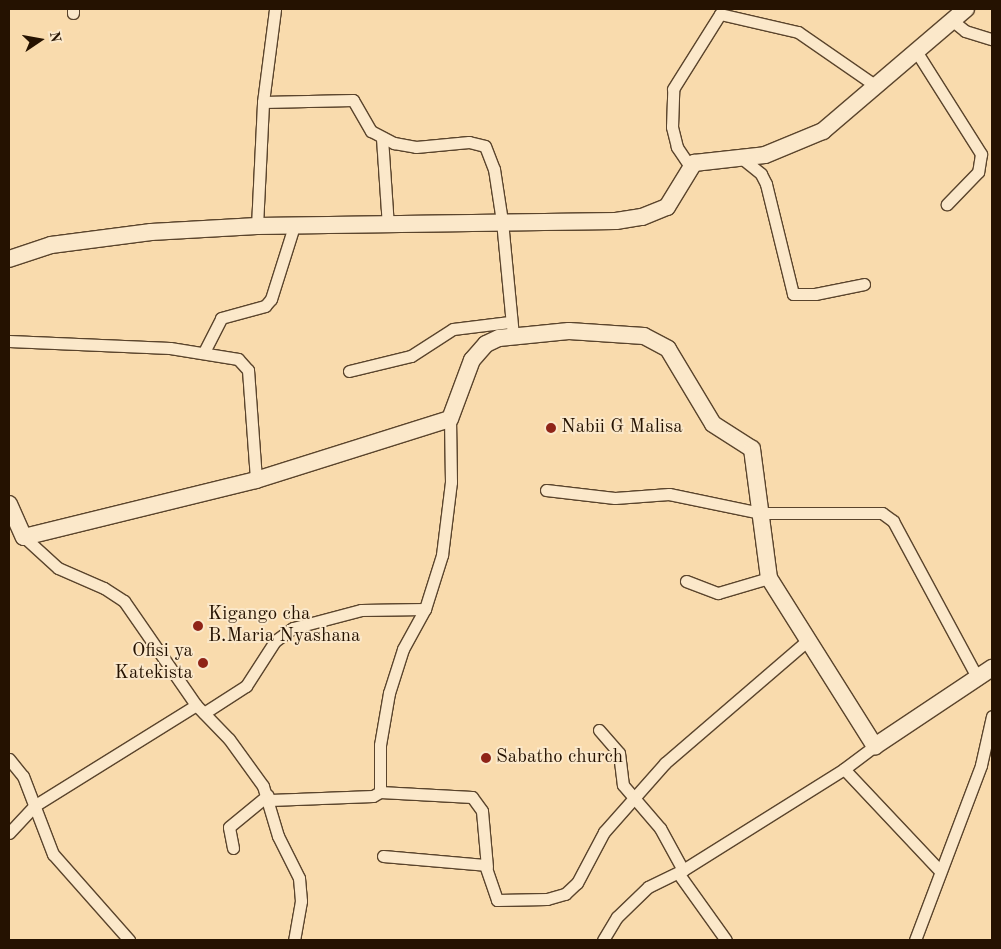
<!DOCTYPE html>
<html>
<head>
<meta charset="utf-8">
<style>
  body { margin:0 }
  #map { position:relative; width:1001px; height:949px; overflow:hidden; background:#f9dbad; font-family:"Old Standard TT",serif }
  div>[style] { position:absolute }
  .roads { filter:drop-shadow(1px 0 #5a442c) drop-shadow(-1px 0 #5a442c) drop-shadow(0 1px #5a442c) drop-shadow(0 -1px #5a442c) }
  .street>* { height:11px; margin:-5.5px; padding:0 5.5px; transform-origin:5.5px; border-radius:5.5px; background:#fbe8ca }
  .secondary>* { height:16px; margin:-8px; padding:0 8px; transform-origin:8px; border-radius:8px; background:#fbe8ca }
  .dots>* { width:14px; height:14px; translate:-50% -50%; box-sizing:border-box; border:2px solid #fbe8ca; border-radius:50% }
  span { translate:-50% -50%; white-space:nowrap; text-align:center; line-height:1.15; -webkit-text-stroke:4px #fbe8ca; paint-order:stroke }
  .poi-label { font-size:19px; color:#251201 }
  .left { translate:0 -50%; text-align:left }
  .right { translate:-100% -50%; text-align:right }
  .frame { position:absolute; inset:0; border:10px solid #251201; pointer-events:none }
  .north { position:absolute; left:15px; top:15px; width:50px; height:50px; -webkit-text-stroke:4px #fbe8ca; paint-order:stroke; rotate:78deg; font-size:14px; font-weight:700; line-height:20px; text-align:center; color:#251201 }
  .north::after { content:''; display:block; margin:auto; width:18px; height:22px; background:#251201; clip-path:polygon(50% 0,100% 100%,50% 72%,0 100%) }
</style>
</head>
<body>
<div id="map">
  <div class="roads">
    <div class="street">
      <i style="left:73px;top:9px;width:4px;rotate:90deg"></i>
      <i style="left:954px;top:22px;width:14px;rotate:39deg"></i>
      <i style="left:965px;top:31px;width:28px;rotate:17deg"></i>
      <i style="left:916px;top:51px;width:122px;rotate:57.7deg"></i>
      <i style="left:981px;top:154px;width:18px;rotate:99deg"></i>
      <i style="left:978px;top:172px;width:45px;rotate:134.1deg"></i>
      <i style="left:263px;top:102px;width:90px;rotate:-1.3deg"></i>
      <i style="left:353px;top:100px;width:36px;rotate:60deg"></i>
      <i style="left:371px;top:131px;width:26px;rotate:28deg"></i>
      <i style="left:394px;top:143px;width:22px;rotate:10deg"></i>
      <i style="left:416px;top:147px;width:53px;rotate:-5.4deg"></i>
      <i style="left:469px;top:142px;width:16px;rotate:14deg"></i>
      <i style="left:485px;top:146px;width:25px;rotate:69deg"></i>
      <i style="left:494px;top:169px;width:53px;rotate:81.3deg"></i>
      <i style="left:502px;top:221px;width:115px;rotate:84.5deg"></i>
      <i style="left:382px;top:138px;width:87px;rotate:86.1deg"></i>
      <i style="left:744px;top:160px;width:22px;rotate:39deg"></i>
      <i style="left:761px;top:174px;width:11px;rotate:63deg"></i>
      <i style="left:766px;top:184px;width:113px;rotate:76.2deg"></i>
      <i style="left:793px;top:294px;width:22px"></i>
      <i style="left:815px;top:294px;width:50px;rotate:-11.5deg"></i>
      <i style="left:689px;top:165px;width:22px;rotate:-124deg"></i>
      <i style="left:677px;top:147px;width:21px;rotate:-104deg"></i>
      <i style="left:672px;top:127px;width:38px;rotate:-88deg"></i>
      <i style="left:673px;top:89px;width:89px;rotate:-57.9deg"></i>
      <i style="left:720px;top:14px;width:80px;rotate:13deg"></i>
      <i style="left:798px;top:32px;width:95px;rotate:34.7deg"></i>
      <i style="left:257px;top:226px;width:124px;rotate:-87.2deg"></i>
      <i style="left:263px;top:102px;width:94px;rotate:-82.6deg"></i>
      <i style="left:9px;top:341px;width:161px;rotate:2.5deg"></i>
      <i style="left:170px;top:348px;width:69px;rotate:9.2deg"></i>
      <i style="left:238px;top:359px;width:15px;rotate:48deg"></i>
      <i style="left:248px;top:370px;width:110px;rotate:85.8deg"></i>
      <i style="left:204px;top:352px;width:38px;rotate:-63deg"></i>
      <i style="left:221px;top:318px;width:46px;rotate:-15.3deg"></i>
      <i style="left:265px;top:306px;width:9px;rotate:-49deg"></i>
      <i style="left:271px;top:299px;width:77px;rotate:-72.5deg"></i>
      <i style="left:349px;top:371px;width:64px;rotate:-13.6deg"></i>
      <i style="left:411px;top:356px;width:50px;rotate:-32.7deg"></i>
      <i style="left:453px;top:329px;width:57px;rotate:-7deg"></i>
      <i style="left:546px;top:490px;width:69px;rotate:6.6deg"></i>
      <i style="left:615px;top:498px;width:54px;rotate:-4.2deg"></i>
      <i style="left:669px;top:494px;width:94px;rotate:11.7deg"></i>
      <i style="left:761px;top:513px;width:121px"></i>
      <i style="left:882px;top:513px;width:14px;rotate:36deg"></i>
      <i style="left:893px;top:521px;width:179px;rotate:61.7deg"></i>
      <i style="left:24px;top:537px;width:46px;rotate:42.4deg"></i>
      <i style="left:58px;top:568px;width:50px;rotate:23.5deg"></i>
      <i style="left:104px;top:588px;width:24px;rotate:33deg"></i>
      <i style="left:124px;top:601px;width:126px;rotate:55.3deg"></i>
      <i style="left:196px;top:705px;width:47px;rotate:45.9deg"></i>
      <i style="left:229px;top:739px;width:58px;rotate:54.1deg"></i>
      <i style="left:263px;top:786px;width:52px;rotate:73.3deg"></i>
      <i style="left:278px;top:836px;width:47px;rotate:63.4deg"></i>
      <i style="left:299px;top:878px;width:23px;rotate:85deg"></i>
      <i style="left:301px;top:901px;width:40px;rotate:100deg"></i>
      <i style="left:686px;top:581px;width:34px;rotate:21deg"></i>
      <i style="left:718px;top:593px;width:53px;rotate:-16.4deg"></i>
      <i style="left:204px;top:713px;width:50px;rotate:-32.7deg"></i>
      <i style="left:246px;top:686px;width:54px;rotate:-57.2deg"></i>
      <i style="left:275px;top:641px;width:22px;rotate:-36deg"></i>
      <i style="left:293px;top:628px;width:70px;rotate:-14.8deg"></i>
      <i style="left:361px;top:610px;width:64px;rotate:-0.9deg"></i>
      <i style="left:599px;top:730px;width:30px;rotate:49deg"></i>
      <i style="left:619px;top:753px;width:32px;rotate:83deg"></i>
      <i style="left:623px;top:785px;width:57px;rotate:49.3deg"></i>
      <i style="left:660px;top:828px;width:48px;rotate:61.3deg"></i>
      <i style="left:9px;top:759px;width:22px;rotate:51deg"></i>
      <i style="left:23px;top:776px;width:84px;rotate:69deg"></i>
      <i style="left:53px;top:854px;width:115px;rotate:48.5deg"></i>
      <i style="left:844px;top:769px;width:140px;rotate:46.7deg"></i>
      <i style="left:380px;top:792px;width:92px;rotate:3.1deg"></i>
      <i style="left:472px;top:797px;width:17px;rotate:54deg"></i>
      <i style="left:482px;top:811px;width:56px;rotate:84.9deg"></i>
      <i style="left:270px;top:800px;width:103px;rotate:-2.2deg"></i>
      <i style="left:373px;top:796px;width:8px;rotate:-30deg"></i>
      <i style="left:380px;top:792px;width:47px;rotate:-90deg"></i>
      <i style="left:380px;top:745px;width:53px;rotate:-80.2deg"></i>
      <i style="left:389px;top:693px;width:46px;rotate:-72.3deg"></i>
      <i style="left:403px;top:649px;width:46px;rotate:-61.2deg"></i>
      <i style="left:425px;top:609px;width:57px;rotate:-72.5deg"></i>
      <i style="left:442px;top:555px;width:74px;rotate:-83deg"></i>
      <i style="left:451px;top:482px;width:63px;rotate:-90.9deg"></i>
      <i style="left:9px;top:833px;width:37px;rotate:-47deg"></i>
      <i style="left:34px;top:806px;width:191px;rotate:-31.9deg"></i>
      <i style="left:233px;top:848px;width:21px;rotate:-101deg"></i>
      <i style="left:229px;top:827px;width:50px;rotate:-39.4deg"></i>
      <i style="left:383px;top:856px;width:102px;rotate:5deg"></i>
      <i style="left:485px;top:865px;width:37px;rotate:71deg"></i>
      <i style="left:497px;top:900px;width:50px;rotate:-1.1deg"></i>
      <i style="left:547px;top:899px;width:19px;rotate:-16deg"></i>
      <i style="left:565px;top:894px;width:16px;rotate:-43deg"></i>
      <i style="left:577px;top:883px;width:58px;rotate:-62.1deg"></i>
      <i style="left:604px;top:832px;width:92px;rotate:-48.5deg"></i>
      <i style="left:665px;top:763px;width:187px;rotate:-40.7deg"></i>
      <i style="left:678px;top:873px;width:82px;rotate:54.4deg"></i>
      <i style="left:603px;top:940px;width:27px;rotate:-59deg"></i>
      <i style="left:617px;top:917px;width:43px;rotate:-44.1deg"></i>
      <i style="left:648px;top:887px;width:39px;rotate:-26deg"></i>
      <i style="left:683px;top:870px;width:190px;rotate:-32.1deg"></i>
      <i style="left:844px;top:769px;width:39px;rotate:-37deg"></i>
      <i style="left:915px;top:940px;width:187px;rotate:-69.3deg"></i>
      <i style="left:981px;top:765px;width:50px;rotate:-77.3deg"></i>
    </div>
    <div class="secondary">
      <i style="left:9px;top:259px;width:44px;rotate:-18.4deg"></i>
      <i style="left:51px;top:245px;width:101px;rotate:-7.4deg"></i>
      <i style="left:151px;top:232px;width:106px;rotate:-3.2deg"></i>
      <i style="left:257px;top:226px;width:359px;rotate:-0.8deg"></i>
      <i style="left:616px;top:221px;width:26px;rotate:-9deg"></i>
      <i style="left:642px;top:217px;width:27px;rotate:-22deg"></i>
      <i style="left:667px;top:207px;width:52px;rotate:-58.5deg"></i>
      <i style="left:694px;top:163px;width:71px;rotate:-6.4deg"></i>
      <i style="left:765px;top:155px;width:63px;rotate:-22.5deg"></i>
      <i style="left:823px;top:131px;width:188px;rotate:-40.5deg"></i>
      <i style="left:9px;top:504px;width:36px;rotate:66deg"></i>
      <i style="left:24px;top:537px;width:239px;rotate:-13.8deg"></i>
      <i style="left:256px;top:480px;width:203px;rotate:-17.5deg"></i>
      <i style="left:450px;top:419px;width:63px;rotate:-69.6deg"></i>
      <i style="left:472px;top:360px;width:21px;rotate:-49deg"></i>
      <i style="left:486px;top:344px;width:14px;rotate:-25deg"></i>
      <i style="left:499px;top:338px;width:70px;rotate:-5.7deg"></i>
      <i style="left:569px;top:331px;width:75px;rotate:3.8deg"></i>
      <i style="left:644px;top:336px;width:27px;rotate:28deg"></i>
      <i style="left:668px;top:349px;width:87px;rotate:59deg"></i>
      <i style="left:713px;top:424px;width:46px;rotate:32.7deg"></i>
      <i style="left:752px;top:449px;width:130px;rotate:82.5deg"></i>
      <i style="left:769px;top:578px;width:199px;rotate:57.8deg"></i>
      <i style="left:875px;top:746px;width:141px;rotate:-33.7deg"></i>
    </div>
  </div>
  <div class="dots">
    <i style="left:551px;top:428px;background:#8f2418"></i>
    <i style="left:198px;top:626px;background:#8f2418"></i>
    <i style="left:203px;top:663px;background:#8f2418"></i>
    <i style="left:486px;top:758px;background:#8f2418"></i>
  </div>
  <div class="poi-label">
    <span class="left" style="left:561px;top:428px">Nabii G Malisa</span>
    <span class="left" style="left:208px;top:626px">Kigango cha<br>B.Maria Nyashana</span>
    <span class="right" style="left:193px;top:663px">Ofisi ya<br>Katekista</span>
    <span class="left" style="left:496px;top:758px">Sabatho church</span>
  </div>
  <div class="frame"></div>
  <div class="north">N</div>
</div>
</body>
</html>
